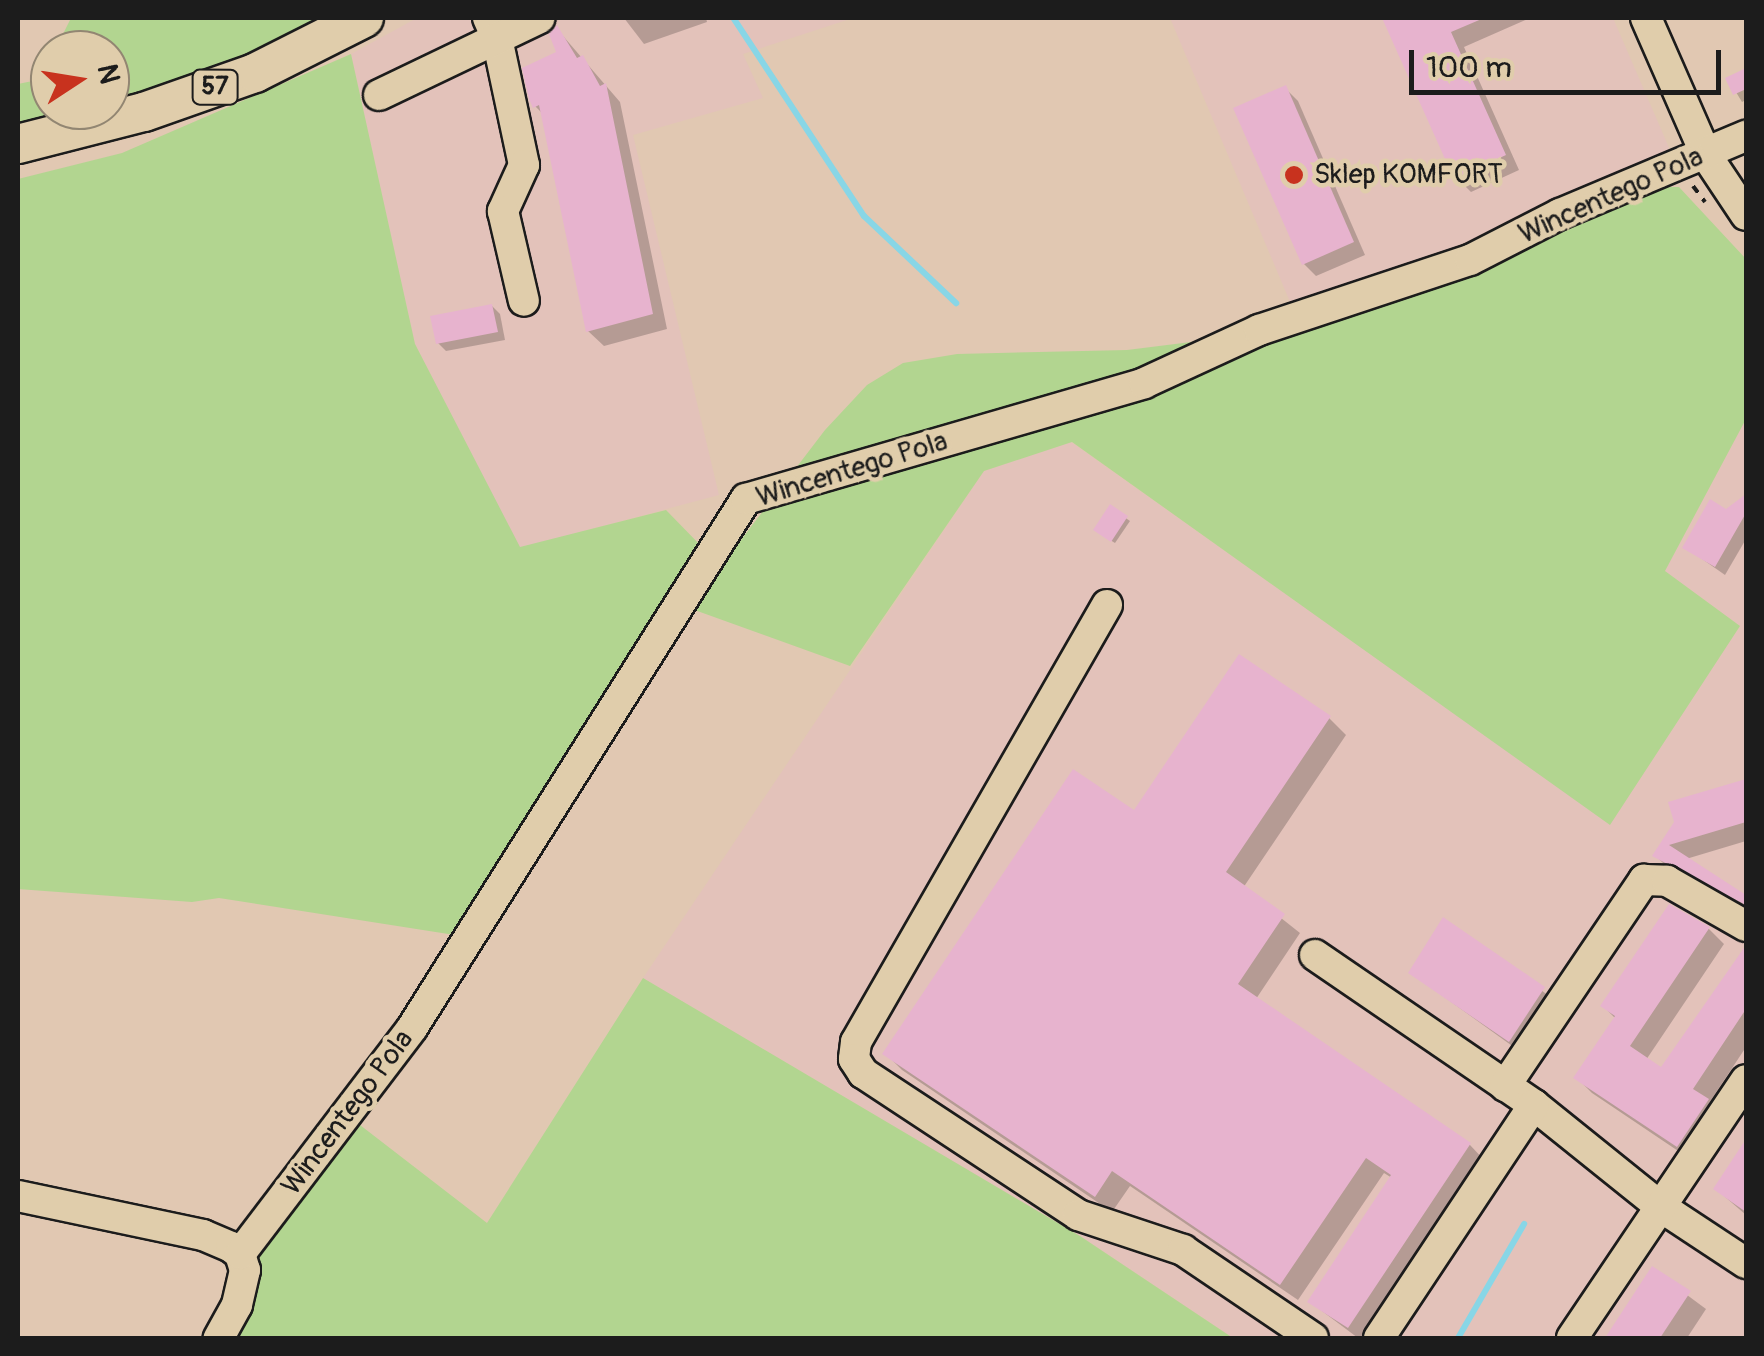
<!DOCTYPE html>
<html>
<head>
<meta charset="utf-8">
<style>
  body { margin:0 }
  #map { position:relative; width:1764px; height:1356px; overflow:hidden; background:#e1c8b2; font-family:Pangolin,sans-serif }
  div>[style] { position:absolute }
  .built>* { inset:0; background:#e3c2ba }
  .green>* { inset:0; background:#b2d590 }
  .shadow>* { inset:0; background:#0003 }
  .stream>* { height:6px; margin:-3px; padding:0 3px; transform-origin:3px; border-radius:3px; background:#88d6e6 }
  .building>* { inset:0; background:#e7b3ce }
  .path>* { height:4px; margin-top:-2px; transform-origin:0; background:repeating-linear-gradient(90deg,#1c1c1c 0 8px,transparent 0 16px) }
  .roads { filter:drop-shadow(2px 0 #1c1c1c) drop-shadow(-2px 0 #1c1c1c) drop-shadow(0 2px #1c1c1c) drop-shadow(0 -2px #1c1c1c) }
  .minor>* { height:30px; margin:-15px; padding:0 15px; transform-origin:15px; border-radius:15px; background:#e0cdab }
  .major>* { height:38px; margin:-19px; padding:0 19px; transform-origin:19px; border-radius:19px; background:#e0cdab }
  .dots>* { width:28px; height:28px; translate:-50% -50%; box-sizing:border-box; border:5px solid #e0cdab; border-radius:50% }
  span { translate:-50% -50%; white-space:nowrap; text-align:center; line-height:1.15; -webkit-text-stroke:9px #e0cdab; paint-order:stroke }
  .shield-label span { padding:2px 8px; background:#e0cdab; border:2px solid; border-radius:8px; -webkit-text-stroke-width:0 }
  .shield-label { font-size:25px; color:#1c1c1c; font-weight:700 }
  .poi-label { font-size:28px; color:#1c1c1c }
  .left { translate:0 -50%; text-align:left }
  .street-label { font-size:28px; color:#1c1c1c }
  .frame { position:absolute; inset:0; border:20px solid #1c1c1c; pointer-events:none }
  .north { position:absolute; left:30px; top:30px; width:100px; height:100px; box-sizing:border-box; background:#e0cdab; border:2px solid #928672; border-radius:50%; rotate:78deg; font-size:28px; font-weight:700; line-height:40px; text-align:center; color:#1c1c1c }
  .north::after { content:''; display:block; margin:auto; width:35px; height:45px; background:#c8321e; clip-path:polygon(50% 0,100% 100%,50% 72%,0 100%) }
  .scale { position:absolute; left:1409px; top:50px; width:312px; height:45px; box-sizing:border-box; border:5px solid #1c1c1c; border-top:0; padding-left:12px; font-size:30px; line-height:35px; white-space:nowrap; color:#1c1c1c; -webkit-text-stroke:8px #e0cdab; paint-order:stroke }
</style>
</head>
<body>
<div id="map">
  <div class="built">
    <i style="clip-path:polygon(417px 18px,853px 18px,743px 54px,763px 98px,633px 135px,719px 495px,520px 548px,415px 344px,351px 54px)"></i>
    <i style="clip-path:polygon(1170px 18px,1613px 18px,1670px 150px,1450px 256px,1293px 309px)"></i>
    <i style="clip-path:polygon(1746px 419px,1746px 1338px,1233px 1338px,1080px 1236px,643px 978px,984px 471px,1071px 442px,1610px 824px,1740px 626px,1665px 571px)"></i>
  </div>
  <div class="green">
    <i style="clip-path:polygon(71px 18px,337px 18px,340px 22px,176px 86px,110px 104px,110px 50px,55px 50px)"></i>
    <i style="clip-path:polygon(351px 54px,415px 344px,520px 547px,666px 510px,703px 548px,461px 936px,219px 898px,192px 902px,18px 889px,18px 179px,122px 153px)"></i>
    <i style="clip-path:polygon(50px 61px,50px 110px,84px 110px,18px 124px,18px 84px,42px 79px)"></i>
    <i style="clip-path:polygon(1658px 187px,1679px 187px,1746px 259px,1746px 419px,1665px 571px,1740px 626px,1610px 825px,1072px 442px,984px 471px,850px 666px,689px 608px,825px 430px,867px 385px,903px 363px,957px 354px,1127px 350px,1207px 340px)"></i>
    <i style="clip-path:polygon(643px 978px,1080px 1236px,1233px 1338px,233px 1338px,263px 1245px,360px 1125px,487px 1223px)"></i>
  </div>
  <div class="shadow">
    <i style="clip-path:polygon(624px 18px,706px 18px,707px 22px,644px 44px)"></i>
    <i style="clip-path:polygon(1385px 18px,1530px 18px,1464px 47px,1519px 170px,1471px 192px,1456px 177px)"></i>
    <i style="clip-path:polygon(557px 29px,620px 102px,667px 329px,604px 346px,588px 331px,544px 115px,535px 106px,559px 53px)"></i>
    <i style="clip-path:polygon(1746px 71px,1746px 100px,1742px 102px,1728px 79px)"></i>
    <i style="clip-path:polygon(1285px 88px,1298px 101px,1365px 255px,1316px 276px,1304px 264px)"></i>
    <i style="clip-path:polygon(492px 306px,500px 314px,505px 340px,446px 351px,438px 343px)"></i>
    <i style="clip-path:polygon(1746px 497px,1746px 539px,1725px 575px,1685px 547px)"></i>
    <i style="clip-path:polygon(1111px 508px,1130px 521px,1115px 543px,1099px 533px)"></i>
    <i style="clip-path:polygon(1329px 718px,1346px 735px,1243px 888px,1300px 933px,1256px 999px,1470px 1145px,1486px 1162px,1368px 1338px,1358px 1338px,1310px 1302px,1392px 1178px,1384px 1173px,1298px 1300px,1130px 1186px,1112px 1212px,902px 1070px,885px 1053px,1135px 814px)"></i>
    <i style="clip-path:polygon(1746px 781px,1746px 841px,1686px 859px,1745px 897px,1746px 910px,1670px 870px,1656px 856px,1677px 822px,1671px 804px)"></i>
    <i style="clip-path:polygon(1670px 907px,1709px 929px,1724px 944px,1646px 1060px,1661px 1070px,1746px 946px,1746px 1047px,1709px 1103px,1722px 1116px,1693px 1161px,1592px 1093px,1577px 1078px,1616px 1019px,1603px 1006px)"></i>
    <i style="clip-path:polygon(1444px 920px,1556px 1001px,1522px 1053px,1411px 973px)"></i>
    <i style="clip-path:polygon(1746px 1144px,1746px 1215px,1716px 1189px)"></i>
    <i style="clip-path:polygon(1652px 1269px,1706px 1309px,1687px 1338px,1608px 1338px)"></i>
  </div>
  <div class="stream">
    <i style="left:734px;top:19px;width:236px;rotate:56.6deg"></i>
    <i style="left:864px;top:216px;width:127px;rotate:43.4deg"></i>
    <i style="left:1458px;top:1338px;width:132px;rotate:-59.9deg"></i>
  </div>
  <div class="building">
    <i style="clip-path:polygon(1382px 18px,1484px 18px,1451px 32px,1506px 155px,1454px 179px)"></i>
    <i style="clip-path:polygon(557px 25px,577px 58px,583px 55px,600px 86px,606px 83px,653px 314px,586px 332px,539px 105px,533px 108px,529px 99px,522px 68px,556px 52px,549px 34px)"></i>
    <i style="clip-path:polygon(1746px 68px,1746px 89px,1733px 95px,1725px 78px)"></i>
    <i style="clip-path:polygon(1286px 85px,1354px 242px,1302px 265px,1233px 108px)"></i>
    <i style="clip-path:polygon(492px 304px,498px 332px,436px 344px,430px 316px)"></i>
    <i style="clip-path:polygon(1746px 494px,1746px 513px,1715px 567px,1682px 548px,1710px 499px,1726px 509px)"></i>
    <i style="clip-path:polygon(1110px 504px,1128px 516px,1111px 542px,1093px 530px)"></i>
    <i style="clip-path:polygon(1239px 654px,1331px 716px,1226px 872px,1285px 914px,1238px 984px,1471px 1143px,1348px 1328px,1307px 1302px,1391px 1175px,1366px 1158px,1280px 1285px,1112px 1171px,1095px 1197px,882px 1054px,1073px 769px,1134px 810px)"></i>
    <i style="clip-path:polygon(1746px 779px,1746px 822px,1669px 845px,1746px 895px,1746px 905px,1652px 856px,1674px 822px,1668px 802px)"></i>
    <i style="clip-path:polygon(1669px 904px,1710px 927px,1630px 1046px,1661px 1067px,1746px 945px,1746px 1009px,1693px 1089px,1709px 1099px,1677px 1147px,1573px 1078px,1615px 1016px,1600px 1006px)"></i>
    <i style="clip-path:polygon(1443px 917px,1545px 987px,1509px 1042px,1408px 973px)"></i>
    <i style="clip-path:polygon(1746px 1139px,1746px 1212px,1713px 1189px)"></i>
    <i style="clip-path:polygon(1652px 1266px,1691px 1291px,1660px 1338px,1605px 1338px)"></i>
  </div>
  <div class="path">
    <i style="left:1693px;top:186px;width:20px;rotate:53deg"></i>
  </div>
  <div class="roads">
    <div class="minor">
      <i style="left:488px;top:18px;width:22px;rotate:66deg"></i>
      <i style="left:497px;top:38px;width:130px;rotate:78deg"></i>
      <i style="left:524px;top:165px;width:51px;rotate:114.5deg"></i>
      <i style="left:503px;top:211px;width:92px;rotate:76.9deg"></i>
      <i style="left:1646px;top:18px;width:150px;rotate:66.3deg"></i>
      <i style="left:1706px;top:155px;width:72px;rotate:56.3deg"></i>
      <i style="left:379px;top:95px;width:178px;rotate:-25.6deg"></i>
      <i style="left:1107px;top:605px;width:504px;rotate:119.87deg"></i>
      <i style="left:856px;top:1042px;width:17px;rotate:97deg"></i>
      <i style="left:854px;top:1059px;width:17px;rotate:57deg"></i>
      <i style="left:863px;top:1073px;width:258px;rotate:33.4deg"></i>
      <i style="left:1078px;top:1215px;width:111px;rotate:18.4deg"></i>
      <i style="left:1183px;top:1250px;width:157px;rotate:34.1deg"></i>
      <i style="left:1315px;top:955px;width:265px;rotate:34.4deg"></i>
      <i style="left:1534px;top:1105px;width:163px;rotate:38.8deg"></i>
      <i style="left:1661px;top:1207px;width:102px;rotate:33.4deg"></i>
      <i style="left:1505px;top:1086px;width:249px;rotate:-56deg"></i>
      <i style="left:1644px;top:880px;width:23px;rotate:2deg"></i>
      <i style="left:1667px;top:881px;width:91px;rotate:29.7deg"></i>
      <i style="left:18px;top:1196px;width:189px;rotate:11.9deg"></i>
      <i style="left:203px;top:1235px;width:30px;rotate:23deg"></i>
      <i style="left:231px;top:1247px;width:11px;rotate:38deg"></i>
      <i style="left:240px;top:1254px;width:17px;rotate:73deg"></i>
      <i style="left:245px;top:1270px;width:36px;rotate:103deg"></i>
      <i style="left:237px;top:1305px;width:38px;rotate:119deg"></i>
      <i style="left:240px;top:1254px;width:284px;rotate:-52.7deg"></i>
      <i style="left:412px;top:1028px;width:626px;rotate:-57.73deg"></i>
      <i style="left:746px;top:499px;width:415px;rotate:-16.2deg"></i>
      <i style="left:1144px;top:383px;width:127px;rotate:-24.7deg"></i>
      <i style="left:1259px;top:330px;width:222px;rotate:-18.4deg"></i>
      <i style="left:1470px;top:260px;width:101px;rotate:-27.1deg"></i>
      <i style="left:1560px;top:214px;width:202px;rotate:-22.8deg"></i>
      <i style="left:1379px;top:1338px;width:280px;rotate:-56.4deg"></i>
      <i style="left:1572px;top:1338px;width:311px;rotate:-56deg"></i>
    </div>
    <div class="major">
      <i style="left:18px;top:144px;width:130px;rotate:-14.3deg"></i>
      <i style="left:144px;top:112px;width:118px;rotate:-19.4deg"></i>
      <i style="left:255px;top:73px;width:122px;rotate:-26.8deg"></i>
    </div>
  </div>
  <div class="dots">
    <i style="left:1294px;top:175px;background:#c8321e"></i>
  </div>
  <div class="shield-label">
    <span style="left:215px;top:87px">57</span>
  </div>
  <div class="poi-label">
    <span class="left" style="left:1314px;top:175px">Sklep KOMFORT</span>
  </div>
  <div class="street-label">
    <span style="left:1611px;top:196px;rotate:-24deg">Wincentego Pola</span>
    <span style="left:852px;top:470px;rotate:-17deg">Wincentego Pola</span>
    <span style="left:348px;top:1113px;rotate:-53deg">Wincentego Pola</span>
  </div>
  <div class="frame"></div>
  <div class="north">N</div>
  <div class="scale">100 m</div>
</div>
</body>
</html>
